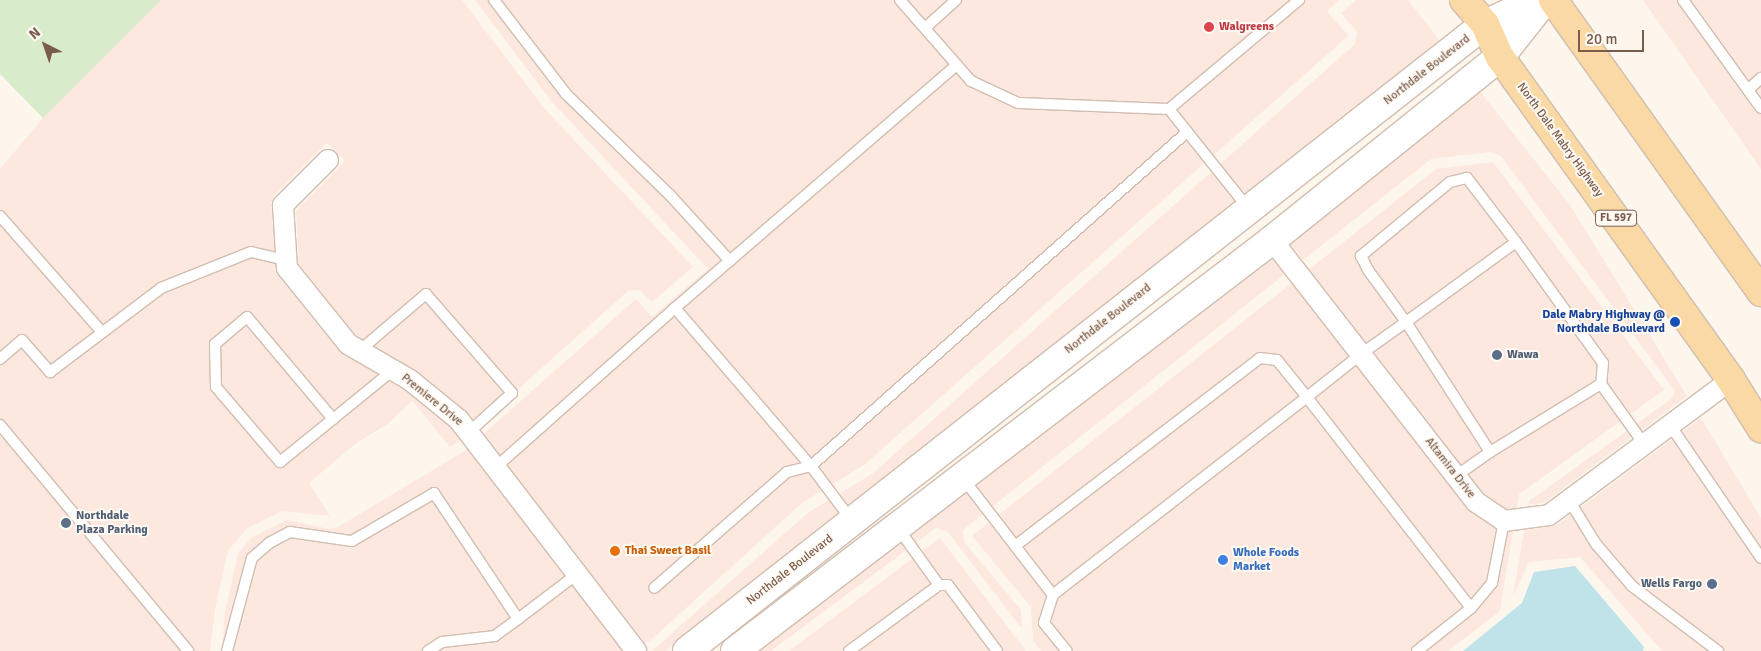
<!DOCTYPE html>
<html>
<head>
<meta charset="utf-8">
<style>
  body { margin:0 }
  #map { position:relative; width:1761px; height:651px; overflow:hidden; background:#fdf6ec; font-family:Signika,sans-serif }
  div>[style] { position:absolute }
  .commercial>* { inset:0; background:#fde8e0 }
  .green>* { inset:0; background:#d8ecc9 }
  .water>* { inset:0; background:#bfe3e8 }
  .roads { filter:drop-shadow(1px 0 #d1beb0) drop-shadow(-1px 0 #d1beb0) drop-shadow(0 1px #d1beb0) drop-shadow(0 -1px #d1beb0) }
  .lane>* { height:10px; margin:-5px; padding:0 5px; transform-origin:5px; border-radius:5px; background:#fff }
  .street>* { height:20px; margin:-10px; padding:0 10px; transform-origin:10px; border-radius:10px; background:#fff }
  .secondary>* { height:28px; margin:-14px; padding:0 14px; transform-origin:14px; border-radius:14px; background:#fff }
  .primary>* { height:28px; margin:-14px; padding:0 14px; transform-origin:14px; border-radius:14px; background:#fbd9a5 }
  .dots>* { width:14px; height:14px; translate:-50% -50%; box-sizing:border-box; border:2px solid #fffaf3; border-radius:50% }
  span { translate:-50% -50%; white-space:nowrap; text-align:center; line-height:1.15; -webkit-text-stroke:4px #fffaf3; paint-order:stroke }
  .shield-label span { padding:1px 4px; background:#fffaf3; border:1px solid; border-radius:4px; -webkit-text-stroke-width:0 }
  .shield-label { font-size:11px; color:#7a5c4d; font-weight:700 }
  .health-label { font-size:12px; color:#be3a42; font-weight:700 }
  .left { translate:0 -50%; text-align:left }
  .street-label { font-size:12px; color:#7a5c4d }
  .transit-label { font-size:12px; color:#164399; font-weight:700 }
  .right { translate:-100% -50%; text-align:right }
  .service-label { font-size:12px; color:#4e5e75; font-weight:700 }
  .food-label { font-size:12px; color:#c56008; font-weight:700 }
  .shop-label { font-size:12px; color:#366cbe; font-weight:700 }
  .north { position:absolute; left:20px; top:20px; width:50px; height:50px; -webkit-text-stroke:4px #fffaf3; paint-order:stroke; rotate:319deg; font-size:14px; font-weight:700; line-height:20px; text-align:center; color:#7a5c4d }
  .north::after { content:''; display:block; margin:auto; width:18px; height:22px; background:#7a5c4d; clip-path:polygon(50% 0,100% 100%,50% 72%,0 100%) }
  .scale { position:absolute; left:1578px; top:30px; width:66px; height:22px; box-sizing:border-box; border:2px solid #7a5c4d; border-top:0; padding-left:6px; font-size:15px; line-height:18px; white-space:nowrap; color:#7a5c4d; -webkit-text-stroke:4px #fffaf3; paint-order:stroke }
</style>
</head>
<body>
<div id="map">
  <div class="commercial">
    <i style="clip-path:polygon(161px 0,462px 0,544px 108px,693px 267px,652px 302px,640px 290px,628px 291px,478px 425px,468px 413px,416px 371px,355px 335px,299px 264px,296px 211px,345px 161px,327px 143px,274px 196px,271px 204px,278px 275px,339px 351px,404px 390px,451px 428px,461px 440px,450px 447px,412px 401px,389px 423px,355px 444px,309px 483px,330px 516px,282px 511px,246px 529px,228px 551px,215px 609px,210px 651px,0 651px,0 169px,43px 118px)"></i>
    <i style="clip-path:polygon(475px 0,1339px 0,1327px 11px,1348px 36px,864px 465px,802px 503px,651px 640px,629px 651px,222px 651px,225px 612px,238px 554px,251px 538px,287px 520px,329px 529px,338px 527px,463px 452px,636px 299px,652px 317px,708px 269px,552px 102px)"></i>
    <i style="clip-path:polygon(1356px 0,1408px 0,1441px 42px,1243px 197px,1235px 197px,1236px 202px,666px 651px,652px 651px,809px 512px,872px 474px,1355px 44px,1357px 32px,1341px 13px)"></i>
    <i style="clip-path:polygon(1643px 0,1761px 0,1761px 169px)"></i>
    <i style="clip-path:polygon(1479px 90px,1570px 205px,1687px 396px,1544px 503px,1528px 505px,1529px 501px,1671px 399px,1675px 391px,1501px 156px,1490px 152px,1431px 159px,1303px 260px,1289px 243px)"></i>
    <i style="clip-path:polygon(1493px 162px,1664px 390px,1519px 494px,1500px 611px,1448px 651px,1041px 651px,1033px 641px,1031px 607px,972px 536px,1436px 169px)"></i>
    <i style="clip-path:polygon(1271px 257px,1285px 274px,963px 530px,964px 542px,1021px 610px,1022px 629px,948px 532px,936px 528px,771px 651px,757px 651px)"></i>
    <i style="clip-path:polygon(1701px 418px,1761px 518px,1761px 651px,1662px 651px,1580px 557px,1529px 562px,1513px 596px,1524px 531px,1557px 525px)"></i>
    <i style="clip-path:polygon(940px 538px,1026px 651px,789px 651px)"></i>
  </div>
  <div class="green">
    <i style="clip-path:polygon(0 0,161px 0,43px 118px,0 74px)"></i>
  </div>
  <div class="water">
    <i style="clip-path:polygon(1575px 566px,1644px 647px,1643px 651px,1463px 651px,1522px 603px,1534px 572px)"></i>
  </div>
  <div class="roads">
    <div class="lane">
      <i style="left:494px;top:0;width:118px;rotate:52.5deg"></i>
      <i style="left:566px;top:94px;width:145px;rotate:44.2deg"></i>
      <i style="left:670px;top:195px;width:89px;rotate:47.7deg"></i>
      <i style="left:900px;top:0;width:108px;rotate:48.8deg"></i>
      <i style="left:971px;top:81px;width:52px;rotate:25.1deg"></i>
      <i style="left:1018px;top:103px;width:151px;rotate:2.3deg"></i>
      <i style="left:1169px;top:109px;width:127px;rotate:51.4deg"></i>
      <i style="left:1683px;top:0;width:133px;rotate:54.2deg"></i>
      <i style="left:925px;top:28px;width:42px;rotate:-42.1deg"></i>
      <i style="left:1748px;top:90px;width:18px;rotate:-43deg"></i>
      <i style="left:1169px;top:109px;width:170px;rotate:-40deg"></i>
      <i style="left:0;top:216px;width:154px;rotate:48.7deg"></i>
      <i style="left:1516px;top:242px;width:149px;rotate:54.3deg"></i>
      <i style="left:1603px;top:363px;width:21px;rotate:95deg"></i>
      <i style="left:675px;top:308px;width:372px;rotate:-40.8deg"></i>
      <i style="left:359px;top:351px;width:88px;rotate:-40.4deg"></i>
      <i style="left:426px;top:294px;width:131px;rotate:49deg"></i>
      <i style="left:512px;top:393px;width:58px;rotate:137.8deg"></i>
      <i style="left:0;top:359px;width:29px;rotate:-41deg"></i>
      <i style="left:22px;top:340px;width:43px;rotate:48.8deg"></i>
      <i style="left:50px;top:372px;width:139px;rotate:-37.1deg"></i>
      <i style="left:161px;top:288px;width:97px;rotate:-21.8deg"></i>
      <i style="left:251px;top:252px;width:37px;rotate:13deg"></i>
      <i style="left:333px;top:419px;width:133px;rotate:-130.1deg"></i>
      <i style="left:247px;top:317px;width:42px;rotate:139.8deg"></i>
      <i style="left:215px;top:344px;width:43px;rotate:88.7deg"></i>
      <i style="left:216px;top:387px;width:99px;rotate:49.5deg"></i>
      <i style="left:280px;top:462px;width:68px;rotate:-39.1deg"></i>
      <i style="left:333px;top:419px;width:77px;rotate:-39.2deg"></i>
      <i style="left:0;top:425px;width:294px;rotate:50.2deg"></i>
      <i style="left:1670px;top:425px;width:161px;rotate:55.6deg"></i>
      <i style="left:496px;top:467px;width:239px;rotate:-41.6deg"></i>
      <i style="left:675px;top:308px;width:208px;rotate:49.3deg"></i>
      <i style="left:811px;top:466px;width:25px;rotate:166deg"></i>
      <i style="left:787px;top:472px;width:176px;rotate:138.9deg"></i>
      <i style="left:1456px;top:476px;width:42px;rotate:-35.2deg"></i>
      <i style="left:962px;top:477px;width:149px;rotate:52.4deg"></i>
      <i style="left:1053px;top:595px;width:29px;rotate:108deg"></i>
      <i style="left:1044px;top:623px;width:36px;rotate:51deg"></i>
      <i style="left:1569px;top:500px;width:52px;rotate:58.5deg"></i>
      <i style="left:1596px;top:544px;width:55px;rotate:49.4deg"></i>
      <i style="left:1632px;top:586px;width:108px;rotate:37.1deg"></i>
      <i style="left:852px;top:521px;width:69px;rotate:-126.7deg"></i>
      <i style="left:811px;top:466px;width:503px;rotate:-41.61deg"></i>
      <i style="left:1504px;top:521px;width:63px;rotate:101deg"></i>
      <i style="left:1492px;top:583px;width:33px;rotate:130deg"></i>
      <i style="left:1471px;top:608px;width:267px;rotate:-127.9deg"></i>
      <i style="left:1307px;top:397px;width:69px;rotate:-38.5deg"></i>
      <i style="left:1361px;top:354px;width:55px;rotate:-35.4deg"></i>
      <i style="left:1406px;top:322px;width:136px;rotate:-36deg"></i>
      <i style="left:1516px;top:242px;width:81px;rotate:-127.4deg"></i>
      <i style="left:1467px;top:178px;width:17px;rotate:167deg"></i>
      <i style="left:1450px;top:182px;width:116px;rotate:140.3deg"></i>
      <i style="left:1361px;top:256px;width:16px;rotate:63deg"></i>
      <i style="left:1368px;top:270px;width:64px;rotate:53.8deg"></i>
      <i style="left:1406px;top:322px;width:155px;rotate:57.1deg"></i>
      <i style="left:1490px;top:452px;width:130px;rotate:-31.5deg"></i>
      <i style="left:1601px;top:384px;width:74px;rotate:54.4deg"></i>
      <i style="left:898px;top:528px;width:70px;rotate:54.3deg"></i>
      <i style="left:1015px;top:546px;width:309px;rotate:-37.5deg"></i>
      <i style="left:1260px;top:358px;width:17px;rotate:7deg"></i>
      <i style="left:1277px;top:360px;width:48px;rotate:51deg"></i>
      <i style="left:1307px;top:397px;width:322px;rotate:142.1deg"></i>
      <i style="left:518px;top:619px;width:74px;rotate:-37.3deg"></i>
      <i style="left:227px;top:651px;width:96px;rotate:-75deg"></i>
      <i style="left:252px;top:558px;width:23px;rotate:-41deg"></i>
      <i style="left:269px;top:543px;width:24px;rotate:-28deg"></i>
      <i style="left:290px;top:532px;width:63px;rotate:8.3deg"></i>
      <i style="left:352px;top:541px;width:95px;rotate:-30.3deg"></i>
      <i style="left:434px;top:493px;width:151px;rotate:56.3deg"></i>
      <i style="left:518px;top:619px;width:29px;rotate:144deg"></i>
      <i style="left:495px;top:636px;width:53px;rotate:173.5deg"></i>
      <i style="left:442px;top:642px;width:17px;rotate:147deg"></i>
      <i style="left:849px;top:651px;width:112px;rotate:-36.3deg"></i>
      <i style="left:939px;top:585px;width:9px"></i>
      <i style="left:948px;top:585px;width:82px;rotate:53.4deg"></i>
      <i style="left:1417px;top:651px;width:69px;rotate:-38.5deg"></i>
    </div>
    <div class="street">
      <i style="left:328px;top:160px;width:64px;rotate:135deg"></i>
      <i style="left:283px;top:205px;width:63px;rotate:86.4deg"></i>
      <i style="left:287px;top:268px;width:97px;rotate:51.2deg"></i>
      <i style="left:348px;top:344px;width:72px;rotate:30.1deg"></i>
      <i style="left:410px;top:380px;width:63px;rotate:39.2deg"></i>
      <i style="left:459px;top:420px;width:291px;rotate:52.5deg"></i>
      <i style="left:1272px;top:240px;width:332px;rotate:52.1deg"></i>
      <i style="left:1476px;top:502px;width:34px;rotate:34deg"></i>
      <i style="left:1504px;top:521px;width:45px;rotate:-7.6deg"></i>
      <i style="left:1549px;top:515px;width:227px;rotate:-36.6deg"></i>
    </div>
    <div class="secondary">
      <i style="left:687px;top:651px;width:1015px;rotate:-38.16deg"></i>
      <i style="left:1485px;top:24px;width:57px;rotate:-24.8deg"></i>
      <i style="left:735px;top:651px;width:676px;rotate:-37.43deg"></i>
      <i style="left:1272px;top:240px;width:292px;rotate:-38.8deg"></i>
      <i style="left:1500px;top:57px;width:73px;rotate:-51.7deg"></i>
    </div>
    <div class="primary">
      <i style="left:1464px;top:0;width:32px;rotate:49deg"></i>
      <i style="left:1485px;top:24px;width:36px;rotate:66deg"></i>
      <i style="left:1500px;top:57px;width:397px;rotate:54.4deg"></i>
      <i style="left:1731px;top:380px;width:57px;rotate:58deg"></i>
      <i style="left:1553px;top:0;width:359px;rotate:54.5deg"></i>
    </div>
  </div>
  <div class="dots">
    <i style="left:1209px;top:27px;background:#e0444e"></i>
    <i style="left:1675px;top:322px;background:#1a4fb4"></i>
    <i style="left:1497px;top:355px;background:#5c6f8a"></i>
    <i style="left:66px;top:523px;background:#5c6f8a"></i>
    <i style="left:615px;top:551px;background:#e8710a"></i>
    <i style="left:1223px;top:560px;background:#3f7fe0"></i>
    <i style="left:1712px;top:584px;background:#5c6f8a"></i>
  </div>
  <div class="shield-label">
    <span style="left:1616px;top:218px">FL 597</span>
  </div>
  <div class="health-label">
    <span class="left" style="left:1219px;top:27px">Walgreens</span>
  </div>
  <div class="street-label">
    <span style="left:1427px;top:70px;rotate:-38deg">Northdale Boulevard</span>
    <span style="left:1560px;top:140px;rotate:54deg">North Dale Mabry Highway</span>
    <span style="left:1108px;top:319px;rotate:-38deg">Northdale Boulevard</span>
    <span style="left:432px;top:400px;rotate:39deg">Premiere Drive</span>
    <span style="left:1450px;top:468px;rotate:52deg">Altamira Drive</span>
    <span style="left:790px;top:570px;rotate:-38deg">Northdale Boulevard</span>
  </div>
  <div class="transit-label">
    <span class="right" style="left:1665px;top:322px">Dale Mabry Highway @<br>Northdale Boulevard</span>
  </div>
  <div class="service-label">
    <span class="left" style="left:1507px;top:355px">Wawa</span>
    <span class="left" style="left:76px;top:523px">Northdale<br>Plaza Parking</span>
    <span class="right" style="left:1702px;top:584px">Wells Fargo</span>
  </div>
  <div class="food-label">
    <span class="left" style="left:625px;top:551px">Thai Sweet Basil</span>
  </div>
  <div class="shop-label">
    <span class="left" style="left:1233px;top:560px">Whole Foods<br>Market</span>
  </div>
  <div class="north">N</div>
  <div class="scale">20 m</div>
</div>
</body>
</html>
